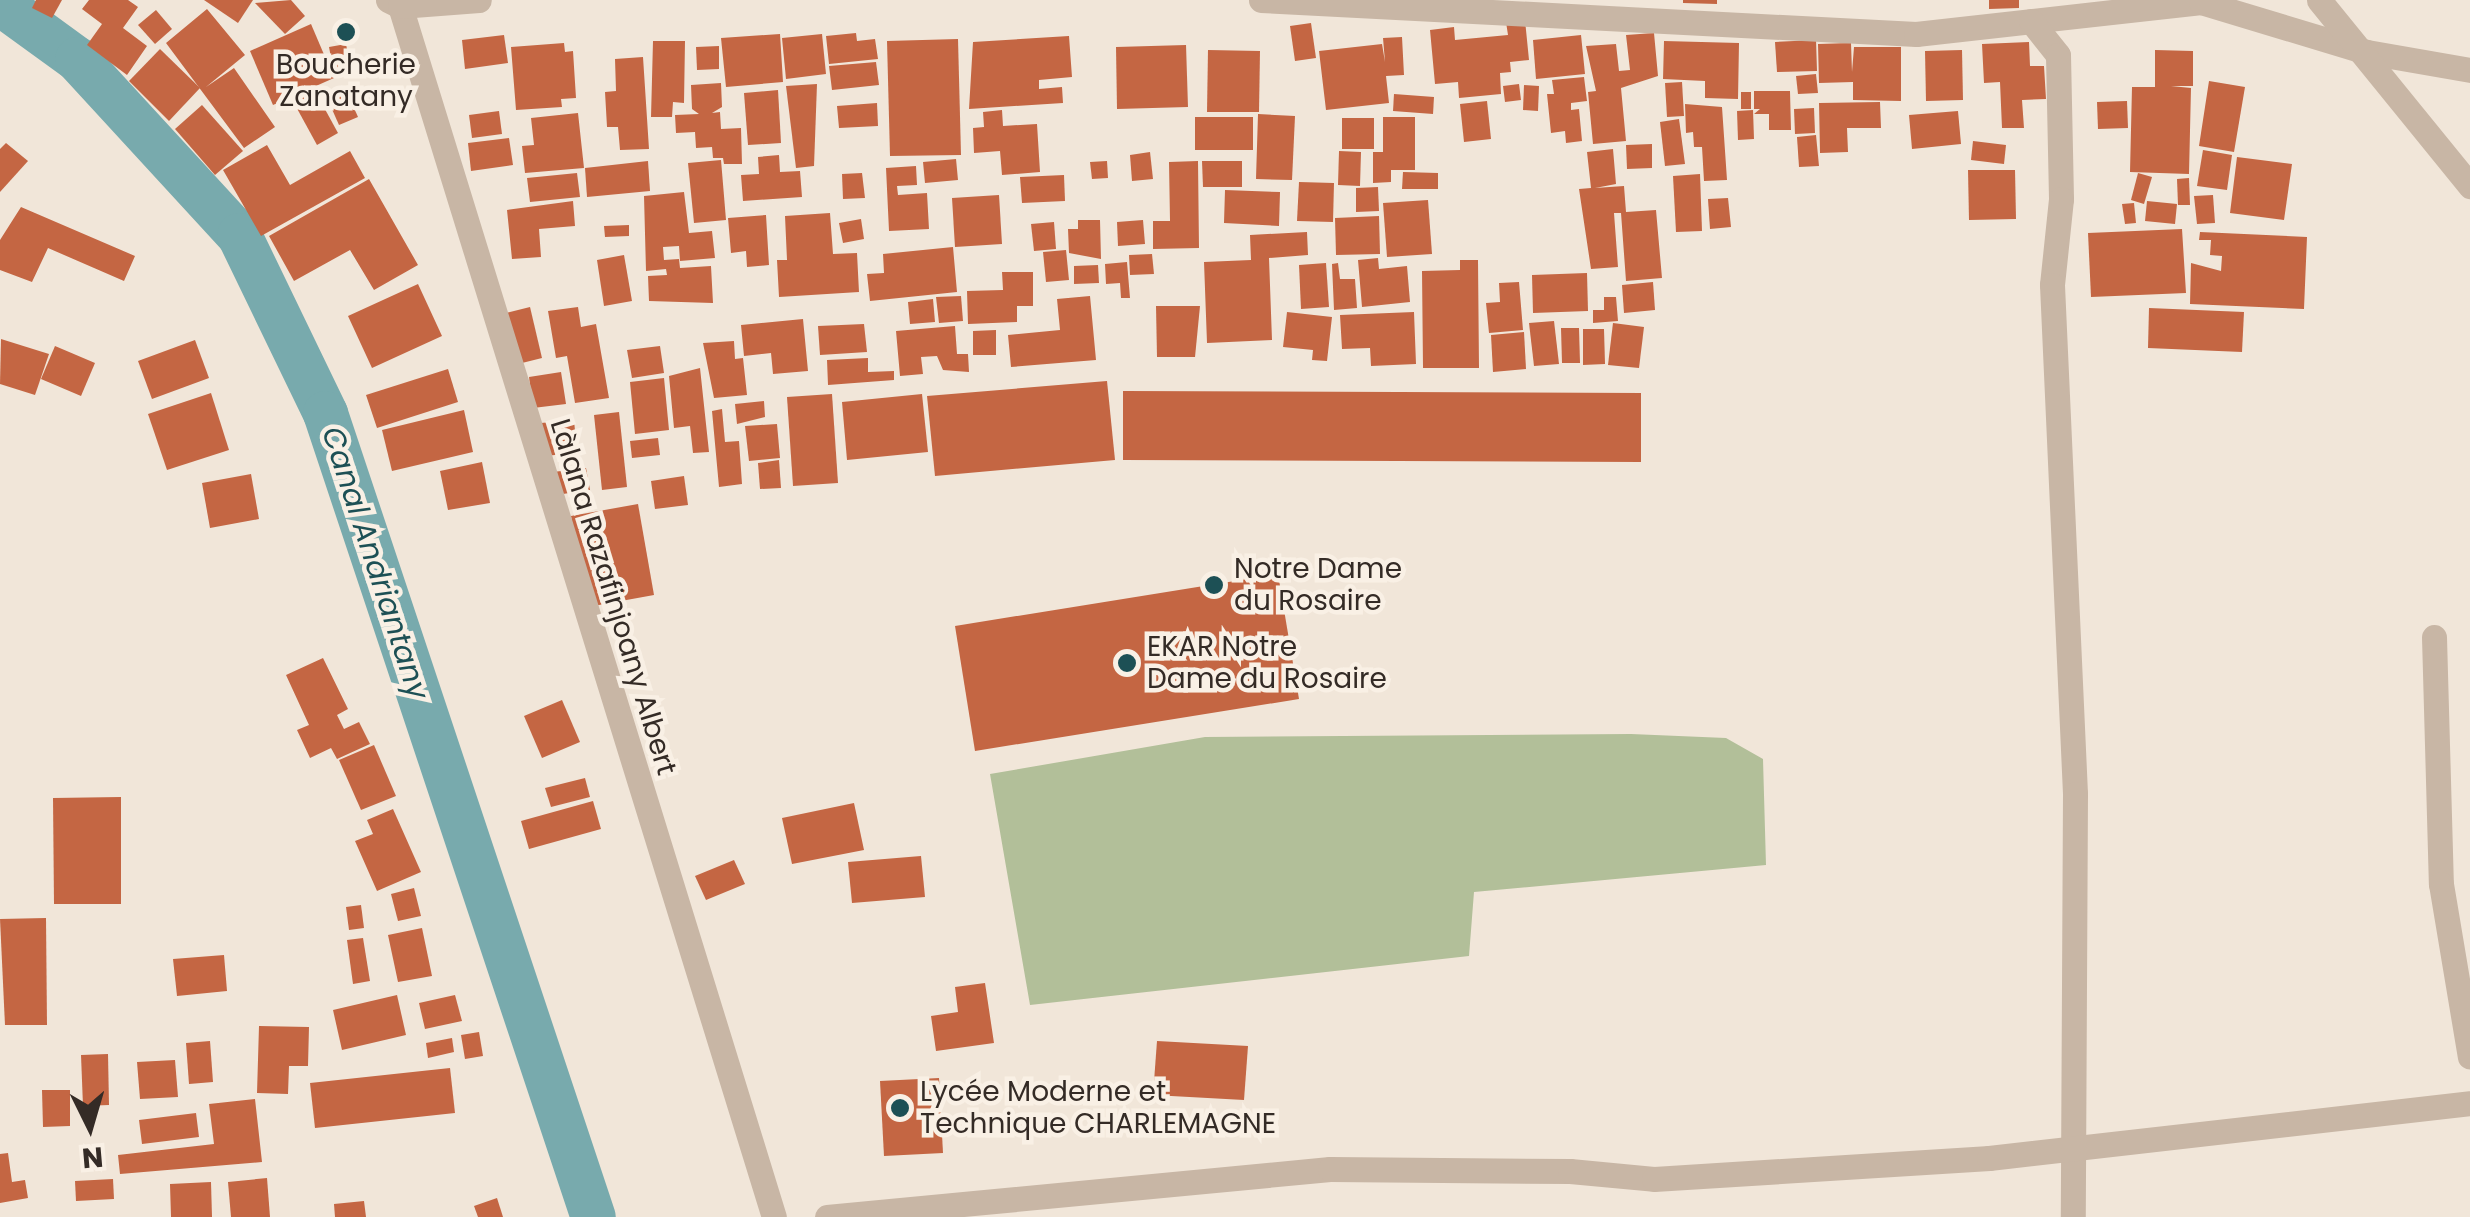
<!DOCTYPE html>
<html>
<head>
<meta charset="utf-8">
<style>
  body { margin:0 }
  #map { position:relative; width:2470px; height:1217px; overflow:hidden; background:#f1e6d9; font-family:Poppins,sans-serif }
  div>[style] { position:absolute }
  .green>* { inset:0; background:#b2bf99 }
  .canal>* { height:45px; margin:-22.5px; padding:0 22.5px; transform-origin:22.5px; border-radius:22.5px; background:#78aaad }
  .building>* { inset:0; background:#c46643 }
  .minor>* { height:25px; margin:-12.5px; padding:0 12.5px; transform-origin:12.5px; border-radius:12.5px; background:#c8b6a5 }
  .dots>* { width:28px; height:28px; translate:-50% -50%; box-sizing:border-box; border:5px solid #f9f0e5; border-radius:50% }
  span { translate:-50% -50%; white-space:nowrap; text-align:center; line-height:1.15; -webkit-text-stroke:9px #f9f0e5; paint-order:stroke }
  .poi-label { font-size:28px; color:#342b26 }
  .left { translate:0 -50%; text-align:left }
  .street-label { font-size:28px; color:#342b26 }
  .water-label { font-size:30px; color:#1d5055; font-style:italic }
  .north { position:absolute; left:40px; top:1077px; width:100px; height:100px; -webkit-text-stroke:8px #f9f0e5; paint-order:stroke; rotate:175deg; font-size:28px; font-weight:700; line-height:40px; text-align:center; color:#342b26 }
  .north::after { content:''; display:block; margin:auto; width:35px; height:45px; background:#342b26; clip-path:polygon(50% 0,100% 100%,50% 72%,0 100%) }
</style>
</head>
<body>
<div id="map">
  <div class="green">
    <i style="clip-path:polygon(1631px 734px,1726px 738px,1763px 759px,1766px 865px,1474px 892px,1469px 956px,1030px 1005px,990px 774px,1205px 737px)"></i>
  </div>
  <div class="canal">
    <i style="left:0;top:3px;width:95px;rotate:36deg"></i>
    <i style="left:77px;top:59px;width:239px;rotate:47.4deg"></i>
    <i style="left:239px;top:235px;width:198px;rotate:64.2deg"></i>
    <i style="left:325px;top:413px;width:847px;rotate:71.57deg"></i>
  </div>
  <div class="building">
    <i style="clip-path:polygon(36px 0,62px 0,52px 18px,32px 8px)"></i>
    <i style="clip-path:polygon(89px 0,128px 0,138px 7px,123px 28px,147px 46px,127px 75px,87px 45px,102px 24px,82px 9px)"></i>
    <i style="clip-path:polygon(204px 0,253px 0,238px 23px)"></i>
    <i style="clip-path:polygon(291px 0,305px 16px,285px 34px,255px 3px)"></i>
    <i style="clip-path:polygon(1683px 0,1717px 0,1717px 4px,1683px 3px)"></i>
    <i style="clip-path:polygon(1989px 0,2019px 0,2019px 8px,1989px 9px)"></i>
    <i style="clip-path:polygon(207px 9px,245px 55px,206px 87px,234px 68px,275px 127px,244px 148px,166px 43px)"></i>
    <i style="clip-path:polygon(156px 10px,172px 29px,155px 44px,138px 25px)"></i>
    <i style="clip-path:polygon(1525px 20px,1529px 60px,1510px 62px,1511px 72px,1500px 73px,1501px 94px,1459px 98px,1458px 82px,1435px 84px,1430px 30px,1454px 27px,1455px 40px,1508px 35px,1506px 22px)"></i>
    <i style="clip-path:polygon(1311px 23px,1316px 58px,1295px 61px,1290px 26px)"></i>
    <i style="clip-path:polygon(311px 24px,334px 78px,273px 105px,250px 51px)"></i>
    <i style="clip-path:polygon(856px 33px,857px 41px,875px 39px,878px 59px,829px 64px,826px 36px)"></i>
    <i style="clip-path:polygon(1654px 33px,1658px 76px,1621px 88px,1626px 141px,1593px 144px,1588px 92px,1596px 91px,1586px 46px,1616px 44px,1619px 71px,1630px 70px,1626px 35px)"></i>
    <i style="clip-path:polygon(780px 34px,783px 82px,726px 87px,721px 38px)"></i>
    <i style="clip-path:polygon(822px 34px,826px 74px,786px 79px,782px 38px)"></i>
    <i style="clip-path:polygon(504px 35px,508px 63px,465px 69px,462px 40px)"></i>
    <i style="clip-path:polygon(1581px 35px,1585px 74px,1536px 79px,1533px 40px)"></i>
    <i style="clip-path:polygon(1069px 36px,1072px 77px,1039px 80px,1039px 89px,1062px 87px,1063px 103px,969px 109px,973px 42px)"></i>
    <i style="clip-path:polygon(1402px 37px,1404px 75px,1386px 76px,1389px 103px,1326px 110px,1319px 51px,1382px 44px,1385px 62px,1383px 38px)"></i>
    <i style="clip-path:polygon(958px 39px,961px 155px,890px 156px,887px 41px)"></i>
    <i style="clip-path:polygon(1816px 40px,1817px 71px,1777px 72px,1775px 42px)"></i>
    <i style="clip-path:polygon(653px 41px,685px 41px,684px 103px,673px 102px,672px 117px,651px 117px)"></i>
    <i style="clip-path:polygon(1664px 41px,1739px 43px,1738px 99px,1705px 98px,1705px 81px,1663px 79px)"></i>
    <i style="clip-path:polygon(2029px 42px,2030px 66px,2044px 66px,2046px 99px,2022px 100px,2024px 128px,2002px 128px,2000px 82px,1984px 83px,1982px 44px)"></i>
    <i style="clip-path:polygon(564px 43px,565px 52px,573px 51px,576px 98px,561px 99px,562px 107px,516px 110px,511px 47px)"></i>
    <i style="clip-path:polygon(1851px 43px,1852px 72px,1854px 47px,1901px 47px,1901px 101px,1853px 100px,1853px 82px,1819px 83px,1818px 44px)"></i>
    <i style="clip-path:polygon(346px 44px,351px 70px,334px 74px,329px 47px)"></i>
    <i style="clip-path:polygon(1186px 45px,1188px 107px,1117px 109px,1116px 47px)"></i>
    <i style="clip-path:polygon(719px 46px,719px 69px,697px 70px,696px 47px)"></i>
    <i style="clip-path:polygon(160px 49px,200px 88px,169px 121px,129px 81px)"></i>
    <i style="clip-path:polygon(1208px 50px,1260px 51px,1259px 112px,1207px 112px)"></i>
    <i style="clip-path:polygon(1962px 50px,1963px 100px,1926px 101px,1925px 51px)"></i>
    <i style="clip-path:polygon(2155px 50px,2193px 51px,2193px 86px,2171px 86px,2191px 88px,2189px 174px,2130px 172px,2132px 87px,2155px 87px)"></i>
    <i style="clip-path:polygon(643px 57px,649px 149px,620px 150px,618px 127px,607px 127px,605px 92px,616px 91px,615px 59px)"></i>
    <i style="clip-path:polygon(876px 62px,879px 85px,832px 90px,829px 66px)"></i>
    <i style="clip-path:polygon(1816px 74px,1818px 93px,1798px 94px,1796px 76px)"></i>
    <i style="clip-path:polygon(1584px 77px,1587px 101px,1571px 103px,1571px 110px,1579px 109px,1582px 141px,1566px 143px,1565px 131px,1551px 133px,1547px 94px,1554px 94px,1552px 80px)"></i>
    <i style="clip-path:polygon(2209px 81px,2245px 87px,2234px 152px,2199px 146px)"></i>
    <i style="clip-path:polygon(1682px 82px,1684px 116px,1667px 117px,1665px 83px)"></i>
    <i style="clip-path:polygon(721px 83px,722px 107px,712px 113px,720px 112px,721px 129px,741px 128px,742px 164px,724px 164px,723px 158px,713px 158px,712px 147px,696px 148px,695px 132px,676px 133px,675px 115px,699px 114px,692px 109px,691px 85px)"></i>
    <i style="clip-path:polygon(817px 84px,814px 166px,796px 168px,786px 86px)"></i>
    <i style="clip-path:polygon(1519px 84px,1521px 100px,1505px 102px,1503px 86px)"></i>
    <i style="clip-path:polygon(1524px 85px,1539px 86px,1538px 111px,1523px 110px)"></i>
    <i style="clip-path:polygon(346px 90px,358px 117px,339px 125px,327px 98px)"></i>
    <i style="clip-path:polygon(778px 90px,781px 143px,748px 145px,744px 93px)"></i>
    <i style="clip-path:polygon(315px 91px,338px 133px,317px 145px,294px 103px)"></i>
    <i style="clip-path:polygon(1754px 91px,1790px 91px,1791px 130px,1769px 130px,1769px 114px,1754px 114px,1760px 109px,1754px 109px)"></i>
    <i style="clip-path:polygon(1741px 92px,1751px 92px,1751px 109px,1741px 109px)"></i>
    <i style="clip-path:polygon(1394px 94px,1434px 97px,1433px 114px,1393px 111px)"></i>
    <i style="clip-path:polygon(1487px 101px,1491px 139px,1464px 142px,1460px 104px)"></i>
    <i style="clip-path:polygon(2127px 101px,2128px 128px,2098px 129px,2097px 102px)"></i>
    <i style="clip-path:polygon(1880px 102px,1881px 128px,1847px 128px,1848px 152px,1820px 153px,1819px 103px)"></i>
    <i style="clip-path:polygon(877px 103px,878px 126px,839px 128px,837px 106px)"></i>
    <i style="clip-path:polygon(1685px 104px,1722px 107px,1727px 180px,1704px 181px,1702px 147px,1694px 147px,1693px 132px,1686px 133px)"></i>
    <i style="clip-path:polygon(202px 105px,243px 151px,215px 175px,175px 129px)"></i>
    <i style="clip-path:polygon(1814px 108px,1815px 133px,1795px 134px,1794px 109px)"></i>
    <i style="clip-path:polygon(1002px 110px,1003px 126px,1037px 124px,1040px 172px,1002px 175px,1000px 151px,974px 153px,973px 128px,984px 127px,983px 112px)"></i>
    <i style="clip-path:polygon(1753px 110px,1754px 139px,1738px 140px,1737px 111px)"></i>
    <i style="clip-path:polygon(499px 111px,502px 134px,472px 138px,469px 115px)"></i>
    <i style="clip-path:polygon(1958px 111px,1961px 144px,1912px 149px,1909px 115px)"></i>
    <i style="clip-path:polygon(578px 113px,584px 168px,525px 173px,522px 146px,534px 145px,531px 118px)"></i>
    <i style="clip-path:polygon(1258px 114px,1295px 116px,1292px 180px,1256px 179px)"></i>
    <i style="clip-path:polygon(1195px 117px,1253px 117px,1253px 150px,1195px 150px)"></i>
    <i style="clip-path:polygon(1383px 117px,1415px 117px,1415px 170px,1391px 170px,1391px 182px,1373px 183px,1373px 152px,1383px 152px)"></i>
    <i style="clip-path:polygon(1342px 118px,1374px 118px,1374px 149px,1342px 149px)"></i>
    <i style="clip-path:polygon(1679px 119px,1685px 164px,1665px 166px,1660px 122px)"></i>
    <i style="clip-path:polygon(1816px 135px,1819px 166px,1799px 167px,1797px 137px)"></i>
    <i style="clip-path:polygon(509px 138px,513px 165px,471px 171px,468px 143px)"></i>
    <i style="clip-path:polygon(1973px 141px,2006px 145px,2004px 164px,1971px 160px)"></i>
    <i style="clip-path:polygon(6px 143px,28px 161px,0 192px,0 149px)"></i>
    <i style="clip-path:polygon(1652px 144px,1652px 168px,1627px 169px,1626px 145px)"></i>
    <i style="clip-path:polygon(267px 145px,290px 185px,350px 151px,365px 178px,261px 236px,223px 170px)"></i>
    <i style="clip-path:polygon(1613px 149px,1616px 184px,1595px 188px,1624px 186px,1626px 212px,1656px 210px,1662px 278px,1626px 281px,1621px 213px,1614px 213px,1618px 267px,1591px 269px,1579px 189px,1591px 188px,1587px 152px)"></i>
    <i style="clip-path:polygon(2203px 150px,2232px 155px,2227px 190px,2197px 186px)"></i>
    <i style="clip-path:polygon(1339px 151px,1361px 152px,1360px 186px,1338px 185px)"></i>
    <i style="clip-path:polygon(1150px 152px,1153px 179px,1132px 181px,1130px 155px)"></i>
    <i style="clip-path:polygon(779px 155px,780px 172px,800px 171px,802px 197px,743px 201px,741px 175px,759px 174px,758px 157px)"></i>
    <i style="clip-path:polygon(2237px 157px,2292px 164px,2284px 220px,2230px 213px)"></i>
    <i style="clip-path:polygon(956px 159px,958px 180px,925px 183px,923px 162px)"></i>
    <i style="clip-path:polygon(721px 160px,726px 220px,694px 223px,688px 163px)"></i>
    <i style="clip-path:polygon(648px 161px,650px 191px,587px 197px,585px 168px)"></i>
    <i style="clip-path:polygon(1107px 161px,1108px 178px,1092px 179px,1090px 162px)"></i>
    <i style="clip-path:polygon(1198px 161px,1199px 248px,1153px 249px,1153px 221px,1170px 221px,1169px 162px)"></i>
    <i style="clip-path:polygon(1202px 161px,1242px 161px,1242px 187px,1203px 187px)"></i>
    <i style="clip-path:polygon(916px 166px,917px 185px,897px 186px,898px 195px,927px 193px,929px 229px,889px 231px,886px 168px)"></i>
    <i style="clip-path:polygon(1968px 170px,2015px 170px,2016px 219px,1969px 220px)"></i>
    <i style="clip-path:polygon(1403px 172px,1438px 173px,1438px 189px,1402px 189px)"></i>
    <i style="clip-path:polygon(577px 173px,580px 197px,530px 202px,527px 178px)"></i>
    <i style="clip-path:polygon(862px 173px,865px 198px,843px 199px,842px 174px)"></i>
    <i style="clip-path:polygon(2138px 173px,2152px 177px,2144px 204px,2131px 200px)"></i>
    <i style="clip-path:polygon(1700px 174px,1702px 231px,1676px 232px,1673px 176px)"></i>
    <i style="clip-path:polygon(1064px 175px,1065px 201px,1022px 203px,1020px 177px)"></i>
    <i style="clip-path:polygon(2189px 178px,2190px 205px,2178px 205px,2177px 179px)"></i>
    <i style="clip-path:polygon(369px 179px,418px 265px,374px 290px,350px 250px,294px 281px,269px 236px)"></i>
    <i style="clip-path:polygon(1299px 182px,1334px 183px,1333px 222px,1297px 221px)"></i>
    <i style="clip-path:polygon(1378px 187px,1379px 211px,1356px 212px,1356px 188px)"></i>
    <i style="clip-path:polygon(1225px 190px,1280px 192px,1279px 226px,1224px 223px)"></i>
    <i style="clip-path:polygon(684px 192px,689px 233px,712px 231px,715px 258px,680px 261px,679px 246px,663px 247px,664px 260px,679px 259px,680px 268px,711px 266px,713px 303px,649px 301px,648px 276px,667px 275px,666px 269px,646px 271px,644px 196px)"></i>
    <i style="clip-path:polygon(999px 195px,1002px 244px,955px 247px,952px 198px)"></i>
    <i style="clip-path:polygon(2213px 195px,2215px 223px,2197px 224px,2194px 196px)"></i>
    <i style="clip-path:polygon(1728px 198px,1731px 227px,1710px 229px,1708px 199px)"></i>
    <i style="clip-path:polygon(1428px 200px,1432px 254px,1387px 257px,1383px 203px)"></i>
    <i style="clip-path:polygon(573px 201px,575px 226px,539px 229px,541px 257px,512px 259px,507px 210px)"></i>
    <i style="clip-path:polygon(2147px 201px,2177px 204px,2175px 224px,2145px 221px)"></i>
    <i style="clip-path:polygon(2134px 203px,2136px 223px,2125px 224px,2122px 204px)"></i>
    <i style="clip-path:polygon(21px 207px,135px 256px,124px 281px,48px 248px,32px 282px,0 270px,0 240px)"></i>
    <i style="clip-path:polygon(830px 213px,833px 254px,857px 253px,859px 292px,779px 297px,777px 260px,787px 260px,785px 216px)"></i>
    <i style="clip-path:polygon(766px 215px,769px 265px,747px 267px,746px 251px,731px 253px,728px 218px)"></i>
    <i style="clip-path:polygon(1379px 216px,1380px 254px,1336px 255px,1335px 218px)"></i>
    <i style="clip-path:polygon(861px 219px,864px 239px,843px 243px,839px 223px)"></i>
    <i style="clip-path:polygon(1078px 220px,1100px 220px,1101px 259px,1069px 253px,1068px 229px,1078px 229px)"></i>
    <i style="clip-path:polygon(1143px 220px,1145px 244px,1118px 246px,1117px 222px)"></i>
    <i style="clip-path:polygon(1054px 222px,1056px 249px,1034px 251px,1031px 224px)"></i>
    <i style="clip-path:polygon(629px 225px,629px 236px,605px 237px,604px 226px)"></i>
    <i style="clip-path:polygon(2182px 229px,2186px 293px,2091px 297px,2088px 233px)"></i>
    <i style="clip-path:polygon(1307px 232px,1308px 255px,1269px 258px,1272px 340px,1207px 343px,1204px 262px,1251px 260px,1250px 235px)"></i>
    <i style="clip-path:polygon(2200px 232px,2307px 237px,2304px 309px,2190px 304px,2191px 263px,2221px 271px,2222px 256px,2210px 255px,2211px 240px,2199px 240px)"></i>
    <i style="clip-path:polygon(953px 247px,957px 292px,870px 301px,867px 274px,884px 273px,883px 254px)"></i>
    <i style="clip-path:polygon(1066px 250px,1069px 280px,1046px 282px,1043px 252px)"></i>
    <i style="clip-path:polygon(1152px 254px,1154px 274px,1130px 275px,1129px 255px)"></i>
    <i style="clip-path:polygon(624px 255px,632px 301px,604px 306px,597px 260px)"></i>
    <i style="clip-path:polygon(1378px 258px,1379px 269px,1407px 266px,1410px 302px,1362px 307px,1358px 260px)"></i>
    <i style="clip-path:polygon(1460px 260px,1478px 260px,1479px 368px,1423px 368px,1422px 271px,1460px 270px)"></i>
    <i style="clip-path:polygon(1127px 262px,1130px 298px,1121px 298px,1120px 283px,1106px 284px,1105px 264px)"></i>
    <i style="clip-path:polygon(1326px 263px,1329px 307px,1301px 309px,1299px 265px)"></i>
    <i style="clip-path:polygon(1338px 263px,1340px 279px,1355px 279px,1357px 308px,1334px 310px,1332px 264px)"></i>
    <i style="clip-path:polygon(1098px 265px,1099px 283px,1074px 284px,1074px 266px)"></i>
    <i style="clip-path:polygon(1002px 272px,1033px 272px,1033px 306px,1017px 306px,1017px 322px,968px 324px,967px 291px,1003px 290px)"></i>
    <i style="clip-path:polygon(1587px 273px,1588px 311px,1533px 313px,1532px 275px)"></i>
    <i style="clip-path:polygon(1519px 282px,1523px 330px,1489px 333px,1486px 303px,1500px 302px,1499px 283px)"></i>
    <i style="clip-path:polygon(1653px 282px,1655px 310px,1624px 313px,1622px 285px)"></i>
    <i style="clip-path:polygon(418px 284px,442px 336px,372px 368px,348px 316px)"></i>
    <i style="clip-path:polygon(961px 296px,963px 321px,939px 323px,936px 297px)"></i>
    <i style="clip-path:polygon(1090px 296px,1096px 360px,1011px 367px,1008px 335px,1060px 330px,1057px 299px)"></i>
    <i style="clip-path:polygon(1604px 297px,1616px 297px,1618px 321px,1593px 323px,1593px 310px,1604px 310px)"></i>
    <i style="clip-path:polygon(933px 299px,935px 322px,910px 324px,908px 302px)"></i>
    <i style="clip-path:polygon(1156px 306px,1200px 306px,1195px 357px,1157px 357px)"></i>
    <i style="clip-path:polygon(530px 307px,542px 358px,518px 364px,506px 313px)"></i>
    <i style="clip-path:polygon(578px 307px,581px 327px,596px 324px,609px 398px,575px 403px,567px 356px,556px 358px,548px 311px)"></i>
    <i style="clip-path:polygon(2149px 308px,2244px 312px,2242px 352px,2148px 348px)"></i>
    <i style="clip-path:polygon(1287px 312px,1332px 317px,1327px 361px,1312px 360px,1313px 350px,1283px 347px)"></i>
    <i style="clip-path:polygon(1414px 312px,1416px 364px,1371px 366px,1370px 348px,1342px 349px,1340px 315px)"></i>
    <i style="clip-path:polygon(803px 319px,808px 371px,773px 374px,771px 353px,744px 356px,741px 325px)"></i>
    <i style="clip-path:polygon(1554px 321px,1559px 364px,1534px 366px,1529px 323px)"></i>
    <i style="clip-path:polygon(1613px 323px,1644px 327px,1639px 368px,1608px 365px)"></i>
    <i style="clip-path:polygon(864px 324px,867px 352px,820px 355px,818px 326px)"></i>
    <i style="clip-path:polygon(955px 326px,957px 354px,968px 354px,969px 372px,943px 370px,937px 356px,921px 357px,923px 374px,900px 376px,896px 331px)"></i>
    <i style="clip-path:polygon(1561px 328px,1579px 328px,1580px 363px,1562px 363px)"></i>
    <i style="clip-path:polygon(1583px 329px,1604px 329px,1605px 364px,1583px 365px)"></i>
    <i style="clip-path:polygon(996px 330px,996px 355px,973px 355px,973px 331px)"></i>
    <i style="clip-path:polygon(1524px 332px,1526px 369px,1493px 372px,1491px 335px)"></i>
    <i style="clip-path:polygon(1px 339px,49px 354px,35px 395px,0 384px)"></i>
    <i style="clip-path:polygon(195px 340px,209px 378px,152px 399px,138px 361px)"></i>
    <i style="clip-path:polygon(734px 341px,735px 359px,743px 358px,747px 395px,714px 398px,703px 343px)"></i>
    <i style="clip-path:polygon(55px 346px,95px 363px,81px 396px,41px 379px)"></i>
    <i style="clip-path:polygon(660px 346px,664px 373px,632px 378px,627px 350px)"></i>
    <i style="clip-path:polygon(868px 358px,868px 372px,894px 371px,894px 380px,828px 385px,827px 360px)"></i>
    <i style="clip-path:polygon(700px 368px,709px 452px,693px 453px,690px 426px,674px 428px,669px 376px)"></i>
    <i style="clip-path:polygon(448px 369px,458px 402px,377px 428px,366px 395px)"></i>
    <i style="clip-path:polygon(561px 372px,566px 404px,533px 408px,529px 377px)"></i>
    <i style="clip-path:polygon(664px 378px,669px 430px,635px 434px,630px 382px)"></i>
    <i style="clip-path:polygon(1107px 381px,1115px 460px,935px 476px,927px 396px)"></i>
    <i style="clip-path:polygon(1123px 391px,1641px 393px,1641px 462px,1123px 460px)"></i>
    <i style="clip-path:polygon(211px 393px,229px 450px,167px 470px,148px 414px)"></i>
    <i style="clip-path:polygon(832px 394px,838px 483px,793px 486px,787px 397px)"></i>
    <i style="clip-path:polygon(922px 394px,928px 452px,847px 460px,842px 402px)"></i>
    <i style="clip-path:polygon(764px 401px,765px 417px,737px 424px,735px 404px)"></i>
    <i style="clip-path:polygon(722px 409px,725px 442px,739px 441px,742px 484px,719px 487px,712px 411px)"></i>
    <i style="clip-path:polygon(464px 410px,473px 452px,392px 471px,382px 430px)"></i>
    <i style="clip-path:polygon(619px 412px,627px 487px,602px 490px,594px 415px)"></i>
    <i style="clip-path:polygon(574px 420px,577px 453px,544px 456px,541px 423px)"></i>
    <i style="clip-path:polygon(777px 424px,780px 458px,749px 461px,745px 426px)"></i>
    <i style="clip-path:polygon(658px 438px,660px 455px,632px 458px,630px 441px)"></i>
    <i style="clip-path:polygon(779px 460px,781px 488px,760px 489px,758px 463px)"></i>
    <i style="clip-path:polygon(482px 462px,490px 503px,448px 510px,440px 471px)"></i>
    <i style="clip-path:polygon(586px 468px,590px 490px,556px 495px,553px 472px)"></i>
    <i style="clip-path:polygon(251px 474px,259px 519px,210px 528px,202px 483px)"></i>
    <i style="clip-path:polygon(684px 476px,688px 505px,655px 509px,651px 481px)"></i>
    <i style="clip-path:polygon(638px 504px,654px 595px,588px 607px,571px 516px)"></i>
    <i style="clip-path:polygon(1278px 574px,1299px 699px,975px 751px,955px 626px)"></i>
    <i style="clip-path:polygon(323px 658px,348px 709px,337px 715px,344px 729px,359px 722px,370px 744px,337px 759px,331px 748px,310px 758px,297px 730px,309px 725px,286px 675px)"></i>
    <i style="clip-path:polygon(562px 700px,580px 742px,542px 758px,524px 716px)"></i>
    <i style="clip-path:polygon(374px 745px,396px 796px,361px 810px,339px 760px)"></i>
    <i style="clip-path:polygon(585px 778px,590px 797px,551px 807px,545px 788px)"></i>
    <i style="clip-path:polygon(121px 797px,121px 904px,54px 904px,53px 798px)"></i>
    <i style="clip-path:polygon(593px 801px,601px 829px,529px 849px,521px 821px)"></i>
    <i style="clip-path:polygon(854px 803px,864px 850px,792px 864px,782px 818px)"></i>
    <i style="clip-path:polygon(393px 809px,421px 872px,377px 891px,355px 841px,373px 834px,367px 820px)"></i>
    <i style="clip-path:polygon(921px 856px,925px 897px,852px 903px,848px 862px)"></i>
    <i style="clip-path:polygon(734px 860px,745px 884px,706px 900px,695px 876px)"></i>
    <i style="clip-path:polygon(414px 888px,421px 916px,398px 921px,391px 894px)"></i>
    <i style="clip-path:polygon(361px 905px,364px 928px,349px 930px,346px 907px)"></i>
    <i style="clip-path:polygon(46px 918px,47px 1025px,5px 1025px,0 919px)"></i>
    <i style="clip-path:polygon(422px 928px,432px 976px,398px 982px,388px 935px)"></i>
    <i style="clip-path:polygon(363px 938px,370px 981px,353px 984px,347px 940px)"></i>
    <i style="clip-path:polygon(224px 955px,227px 991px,177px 996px,173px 959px)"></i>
    <i style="clip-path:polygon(985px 983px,994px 1043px,936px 1051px,931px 1016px,958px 1012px,955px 987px)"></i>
    <i style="clip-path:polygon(397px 995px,406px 1035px,342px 1050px,333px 1010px)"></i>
    <i style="clip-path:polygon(455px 995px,462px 1021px,425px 1029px,419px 1003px)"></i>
    <i style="clip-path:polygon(259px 1026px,309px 1027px,308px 1066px,289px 1066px,288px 1094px,257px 1093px)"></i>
    <i style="clip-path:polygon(479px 1032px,483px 1056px,465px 1059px,461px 1035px)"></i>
    <i style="clip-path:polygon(452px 1038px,454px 1052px,428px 1058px,426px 1043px)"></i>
    <i style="clip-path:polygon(210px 1041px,213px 1082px,189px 1084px,186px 1043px)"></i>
    <i style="clip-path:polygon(1157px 1041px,1248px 1046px,1244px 1100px,1153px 1095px)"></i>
    <i style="clip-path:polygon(108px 1054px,109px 1105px,83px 1106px,81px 1055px)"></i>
    <i style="clip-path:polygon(175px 1060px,178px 1097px,140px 1099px,137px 1062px)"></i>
    <i style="clip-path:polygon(450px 1068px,455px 1113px,315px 1128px,310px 1083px)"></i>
    <i style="clip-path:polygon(939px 1078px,943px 1153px,884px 1156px,880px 1081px)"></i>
    <i style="clip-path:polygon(42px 1090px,70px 1090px,70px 1126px,43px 1127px)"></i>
    <i style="clip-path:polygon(255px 1099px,262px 1162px,120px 1174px,118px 1155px,214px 1144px,209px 1104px)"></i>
    <i style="clip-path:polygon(196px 1113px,199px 1137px,142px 1144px,139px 1120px)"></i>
    <i style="clip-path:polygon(8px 1153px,12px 1182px,25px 1180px,28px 1198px,0 1203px,0 1154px)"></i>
    <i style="clip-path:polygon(267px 1178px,270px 1217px,231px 1217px,228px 1182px)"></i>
    <i style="clip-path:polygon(113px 1179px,114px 1199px,76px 1201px,75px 1181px)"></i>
    <i style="clip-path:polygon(211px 1182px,212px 1217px,171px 1217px,170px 1184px)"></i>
    <i style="clip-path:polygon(497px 1198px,503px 1217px,478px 1217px,474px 1206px)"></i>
    <i style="clip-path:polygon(364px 1201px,366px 1217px,335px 1217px,334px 1204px)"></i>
  </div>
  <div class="minor">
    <i style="left:388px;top:0;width:13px;rotate:27deg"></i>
    <i style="left:400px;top:6px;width:1267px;rotate:72.84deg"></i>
    <i style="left:1261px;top:0;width:656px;rotate:2.97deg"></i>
    <i style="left:1916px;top:34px;width:287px;rotate:-6.4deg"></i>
    <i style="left:2201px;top:2px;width:173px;rotate:16.8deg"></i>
    <i style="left:2367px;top:52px;width:105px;rotate:9.9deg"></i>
    <i style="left:2319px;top:0;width:240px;rotate:50.9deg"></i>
    <i style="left:400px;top:6px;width:79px;rotate:-4.3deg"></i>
    <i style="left:2031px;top:21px;width:43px;rotate:51.5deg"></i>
    <i style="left:2058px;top:55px;width:144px;rotate:88.8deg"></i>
    <i style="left:2061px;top:199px;width:86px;rotate:96deg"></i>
    <i style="left:2052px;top:285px;width:510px;rotate:87.41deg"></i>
    <i style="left:2075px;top:794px;width:423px;rotate:90.3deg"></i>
    <i style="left:2434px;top:637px;width:247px;rotate:88.4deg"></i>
    <i style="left:2441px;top:884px;width:175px;rotate:80.5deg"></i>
    <i style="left:827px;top:1217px;width:505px;rotate:-5.45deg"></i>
    <i style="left:1330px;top:1169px;width:240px;rotate:0.5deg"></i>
    <i style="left:1570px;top:1171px;width:84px;rotate:5.4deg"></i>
    <i style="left:1654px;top:1179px;width:336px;rotate:-3.6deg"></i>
    <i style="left:1989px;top:1158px;width:484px;rotate:-6.5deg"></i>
  </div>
  <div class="dots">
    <i style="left:346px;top:32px;background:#1d5055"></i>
    <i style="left:1214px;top:585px;background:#1d5055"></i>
    <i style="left:1127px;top:663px;background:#1d5055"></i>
    <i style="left:900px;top:1108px;background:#1d5055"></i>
  </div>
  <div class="poi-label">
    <span style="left:346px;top:81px">Boucherie<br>Zanatany</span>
    <span class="left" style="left:1234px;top:585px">Notre Dame<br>du Rosaire</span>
    <span class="left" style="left:1147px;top:663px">EKAR Notre<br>Dame du Rosaire</span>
    <span class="left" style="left:920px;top:1108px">Lycée Moderne et<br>Technique CHARLEMAGNE</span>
  </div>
  <div class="street-label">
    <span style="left:613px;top:597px;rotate:73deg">Làlana Razafinjoany Albert</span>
  </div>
  <div class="water-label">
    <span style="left:375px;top:563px;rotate:72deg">Canal Andriantany</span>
  </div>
  <div class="north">N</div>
</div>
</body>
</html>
